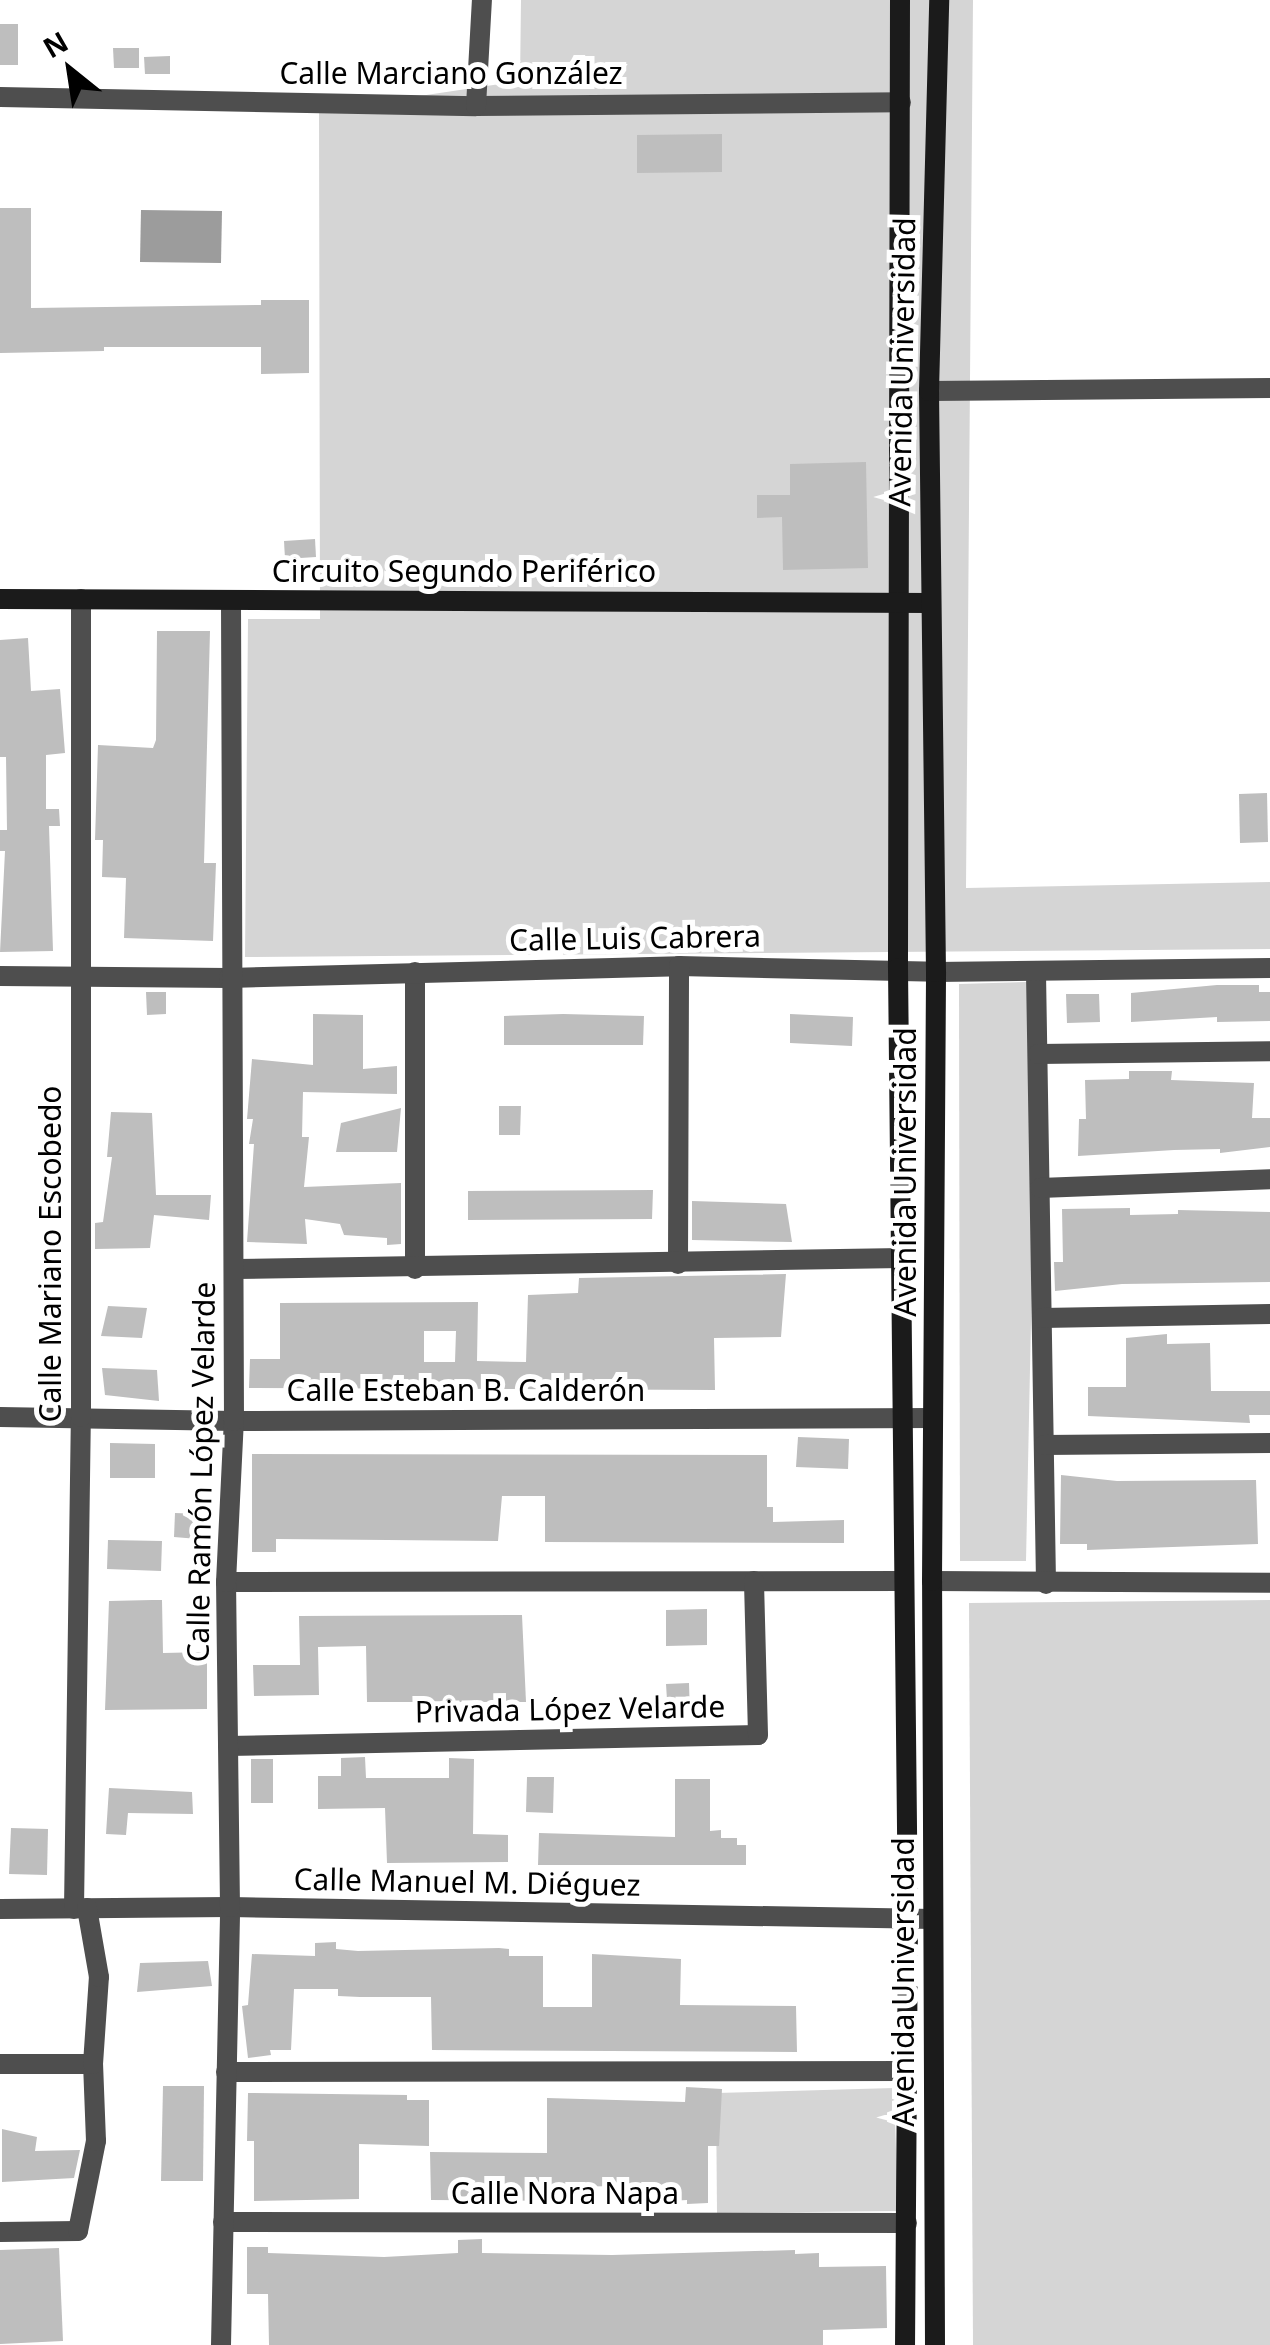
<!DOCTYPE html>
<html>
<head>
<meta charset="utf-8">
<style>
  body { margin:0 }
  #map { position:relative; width:1270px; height:2345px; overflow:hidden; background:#fff; font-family:"Noto Sans",sans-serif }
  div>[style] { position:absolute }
  .green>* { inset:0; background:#d5d5d5 }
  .water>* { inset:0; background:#9c9c9c }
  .building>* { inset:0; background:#bebebe }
  .street>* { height:20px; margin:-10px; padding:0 10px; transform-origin:10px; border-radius:10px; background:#4e4e4e }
  .secondary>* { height:20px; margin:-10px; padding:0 10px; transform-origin:10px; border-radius:10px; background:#1b1b1b }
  span { translate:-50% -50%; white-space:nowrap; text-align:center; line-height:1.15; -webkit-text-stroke:10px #fff; paint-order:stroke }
  .street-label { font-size:30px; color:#000 }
  .north { position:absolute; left:20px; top:20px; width:100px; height:100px; -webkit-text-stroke:8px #fff; paint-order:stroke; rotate:330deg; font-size:28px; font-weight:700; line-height:40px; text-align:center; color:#000 }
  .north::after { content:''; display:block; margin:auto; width:35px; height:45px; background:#000; clip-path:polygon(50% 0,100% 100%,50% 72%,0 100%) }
</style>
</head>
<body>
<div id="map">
  <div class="green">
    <i style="clip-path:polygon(521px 0,973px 0,966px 888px,1270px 882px,1270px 949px,245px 957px,248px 619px,320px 619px,319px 111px,520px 81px)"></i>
    <i style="clip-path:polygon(1027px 982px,1032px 1273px,1026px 1561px,960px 1561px,959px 984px)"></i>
    <i style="clip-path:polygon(1270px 1600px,1270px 2345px,973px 2345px,969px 1603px)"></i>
    <i style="clip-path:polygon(894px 2088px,898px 2211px,717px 2213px,716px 2093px)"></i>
  </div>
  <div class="water">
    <i style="clip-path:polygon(141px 210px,222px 211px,221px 263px,140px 262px)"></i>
  </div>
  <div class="building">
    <i style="clip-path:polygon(0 24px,18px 24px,18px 65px,0 65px)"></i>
    <i style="clip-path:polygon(113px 48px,139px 48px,139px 68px,114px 68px)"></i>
    <i style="clip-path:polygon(170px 56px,170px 74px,145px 74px,144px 57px)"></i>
    <i style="clip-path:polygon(722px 134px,722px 172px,637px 173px,637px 135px)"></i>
    <i style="clip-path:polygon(0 208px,31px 208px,31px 308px,261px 305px,261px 300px,309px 300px,309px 373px,261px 374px,261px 347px,104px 347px,104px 351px,0 353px)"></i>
    <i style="clip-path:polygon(866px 462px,868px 568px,783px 570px,782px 517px,757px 518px,757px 495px,790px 495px,790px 464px)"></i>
    <i style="clip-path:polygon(315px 539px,316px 557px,285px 559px,284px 541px)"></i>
    <i style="clip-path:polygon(157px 631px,210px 631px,204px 863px,216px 863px,213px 941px,124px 938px,126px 878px,102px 877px,103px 840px,95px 840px,98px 745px,153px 748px,156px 740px)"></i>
    <i style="clip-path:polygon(28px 638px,31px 691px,60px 689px,65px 753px,46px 755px,46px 809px,59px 809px,60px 826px,49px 826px,53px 951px,0 952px,5px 851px,0 851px,0 830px,7px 830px,6px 757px,0 757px,0 640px)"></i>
    <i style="clip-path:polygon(1267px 793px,1268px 842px,1240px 843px,1239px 794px)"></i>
    <i style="clip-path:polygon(1217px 985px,1259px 985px,1259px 992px,1270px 992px,1270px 1021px,1217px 1022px,1217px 1017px,1131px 1022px,1131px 993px)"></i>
    <i style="clip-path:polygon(146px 992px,166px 992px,166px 1014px,147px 1015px)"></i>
    <i style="clip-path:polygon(1066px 994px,1099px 994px,1100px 1022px,1067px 1023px)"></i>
    <i style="clip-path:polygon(313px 1014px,363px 1015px,363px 1069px,397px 1066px,397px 1094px,303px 1092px,302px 1137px,309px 1137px,304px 1187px,401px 1183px,401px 1244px,387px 1245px,387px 1238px,344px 1235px,340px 1224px,305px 1219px,307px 1244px,247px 1242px,254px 1144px,249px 1144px,253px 1119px,247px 1119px,252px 1059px,313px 1065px)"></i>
    <i style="clip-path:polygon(563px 1014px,644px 1016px,643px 1045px,504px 1045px,504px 1016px)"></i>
    <i style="clip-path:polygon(790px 1014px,853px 1017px,852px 1046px,790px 1043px)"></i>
    <i style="clip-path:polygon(1129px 1071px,1172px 1071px,1171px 1080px,1254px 1083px,1252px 1118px,1270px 1118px,1270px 1147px,1220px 1153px,1220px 1149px,1174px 1150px,1078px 1156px,1079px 1119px,1086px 1119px,1085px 1080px,1129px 1079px)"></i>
    <i style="clip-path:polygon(499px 1106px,521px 1106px,520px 1135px,499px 1135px)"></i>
    <i style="clip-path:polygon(401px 1108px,397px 1152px,336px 1152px,341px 1123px)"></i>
    <i style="clip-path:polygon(111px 1112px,152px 1113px,156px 1195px,211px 1195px,209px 1220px,154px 1215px,150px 1248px,95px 1249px,95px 1223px,103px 1222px,112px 1157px,107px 1157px)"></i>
    <i style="clip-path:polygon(653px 1190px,652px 1219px,468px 1220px,468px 1191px)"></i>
    <i style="clip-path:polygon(692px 1201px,786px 1204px,792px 1242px,692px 1240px)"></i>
    <i style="clip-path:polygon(1130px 1208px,1130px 1215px,1178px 1214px,1178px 1210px,1270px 1212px,1270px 1282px,1122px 1284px,1055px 1291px,1054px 1262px,1063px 1262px,1062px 1209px)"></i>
    <i style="clip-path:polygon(evenodd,786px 1274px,781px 1337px,714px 1338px,715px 1390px,249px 1388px,250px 1359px,280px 1359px,280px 1303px,478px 1302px,477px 1361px,526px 1362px,528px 1295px,578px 1293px,579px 1278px,786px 1274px,424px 1331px,456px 1331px,455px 1362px,424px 1362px,424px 1331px)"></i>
    <i style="clip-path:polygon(108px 1306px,147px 1308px,142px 1338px,101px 1336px)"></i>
    <i style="clip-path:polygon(1167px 1334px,1167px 1344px,1210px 1343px,1211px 1391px,1270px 1391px,1270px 1415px,1249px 1415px,1250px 1423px,1088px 1416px,1088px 1387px,1126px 1387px,1126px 1338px)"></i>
    <i style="clip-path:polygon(102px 1368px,157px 1370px,159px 1401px,105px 1395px)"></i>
    <i style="clip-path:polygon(798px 1437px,849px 1439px,848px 1469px,796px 1467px)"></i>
    <i style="clip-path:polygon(110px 1443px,155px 1444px,155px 1478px,110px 1478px)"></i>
    <i style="clip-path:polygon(252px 1454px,767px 1455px,767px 1507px,773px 1507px,773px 1522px,844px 1520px,844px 1543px,545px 1542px,545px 1496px,502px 1496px,498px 1541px,276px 1539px,276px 1552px,252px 1552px)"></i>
    <i style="clip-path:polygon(1061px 1475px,1117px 1481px,1256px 1480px,1258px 1544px,1087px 1550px,1087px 1544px,1060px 1544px)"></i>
    <i style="clip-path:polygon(175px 1513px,200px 1514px,198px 1539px,174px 1537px)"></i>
    <i style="clip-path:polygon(108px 1540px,162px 1541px,161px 1571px,107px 1569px)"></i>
    <i style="clip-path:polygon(152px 1600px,162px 1600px,163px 1653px,207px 1652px,207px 1709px,105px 1710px,109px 1601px)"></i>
    <i style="clip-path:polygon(707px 1609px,707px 1645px,666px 1646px,666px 1610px)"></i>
    <i style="clip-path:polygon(522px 1615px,526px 1702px,367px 1702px,366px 1646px,318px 1647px,319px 1695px,254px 1696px,253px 1665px,300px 1665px,299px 1616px)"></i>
    <i style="clip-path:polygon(689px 1683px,690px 1716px,668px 1717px,666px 1684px)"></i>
    <i style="clip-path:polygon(365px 1757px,366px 1778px,449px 1778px,449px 1758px,474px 1759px,473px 1834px,508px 1835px,508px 1862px,387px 1863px,385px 1808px,318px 1809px,318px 1776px,341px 1776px,341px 1758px)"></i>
    <i style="clip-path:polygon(251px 1759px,273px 1759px,273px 1803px,251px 1803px)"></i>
    <i style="clip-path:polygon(527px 1777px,554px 1777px,553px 1813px,526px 1812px)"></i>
    <i style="clip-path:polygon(675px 1779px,710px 1779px,710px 1831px,721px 1830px,721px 1838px,737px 1838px,737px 1845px,746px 1845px,746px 1865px,538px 1865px,539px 1833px,675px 1837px)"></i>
    <i style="clip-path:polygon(109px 1788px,192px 1792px,193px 1814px,128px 1813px,126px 1835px,106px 1834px)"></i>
    <i style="clip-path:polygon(11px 1828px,48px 1829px,47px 1875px,9px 1874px)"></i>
    <i style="clip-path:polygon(336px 1942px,336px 1949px,358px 1951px,499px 1948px,509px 1949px,509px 1956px,543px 1956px,543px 2007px,592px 2007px,592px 1954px,681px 1959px,680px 2005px,796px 2006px,797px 2052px,432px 2050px,431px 1997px,360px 1997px,338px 1996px,338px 1989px,294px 1989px,291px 2050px,270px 2050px,271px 2055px,248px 2058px,242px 2006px,248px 2005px,252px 1954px,315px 1956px,315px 1943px)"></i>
    <i style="clip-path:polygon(208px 1961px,212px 1986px,137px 1992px,140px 1963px)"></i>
    <i style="clip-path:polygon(163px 2086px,204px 2086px,203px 2181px,161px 2181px)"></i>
    <i style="clip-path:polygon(686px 2087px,722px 2089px,719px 2146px,708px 2146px,708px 2203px,687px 2204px,687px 2200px,616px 2204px,616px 2186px,564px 2187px,564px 2201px,431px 2200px,430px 2152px,547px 2153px,547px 2098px,685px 2102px)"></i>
    <i style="clip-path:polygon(248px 2093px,407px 2095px,407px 2100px,429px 2100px,429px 2146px,359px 2144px,359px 2199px,254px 2201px,254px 2141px,247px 2141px)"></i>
    <i style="clip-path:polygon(2px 2129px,37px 2137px,35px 2151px,80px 2150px,74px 2178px,2px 2182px)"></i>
    <i style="clip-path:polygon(482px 2239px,482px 2253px,612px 2255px,795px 2250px,795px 2254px,819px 2253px,819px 2267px,886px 2266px,887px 2328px,823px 2330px,823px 2345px,269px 2345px,268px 2294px,247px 2294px,247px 2247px,268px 2247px,268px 2253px,384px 2257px,458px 2253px,458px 2240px)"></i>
    <i style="clip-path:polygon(59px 2248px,63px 2341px,0 2344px,0 2250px)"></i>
  </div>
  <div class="street">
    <i style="left:0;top:97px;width:476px;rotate:1.1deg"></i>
    <i style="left:476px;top:106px;width:425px;rotate:-0.5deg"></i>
    <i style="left:476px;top:106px;width:106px;rotate:-86.8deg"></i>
    <i style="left:929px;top:391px;width:341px;rotate:-0.5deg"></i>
    <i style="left:415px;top:972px;width:297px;rotate:90deg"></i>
    <i style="left:1036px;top:973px;width:611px;rotate:89.06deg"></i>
    <i style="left:0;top:976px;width:229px;rotate:0.5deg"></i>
    <i style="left:229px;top:978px;width:450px;rotate:-1.5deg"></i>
    <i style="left:679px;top:966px;width:257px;rotate:1.3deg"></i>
    <i style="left:936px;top:972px;width:334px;rotate:-0.7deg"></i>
    <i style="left:1038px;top:1054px;width:232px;rotate:-0.7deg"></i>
    <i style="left:1040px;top:1188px;width:230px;rotate:-2.2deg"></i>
    <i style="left:678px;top:1264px;width:298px;rotate:-89.8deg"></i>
    <i style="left:235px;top:1269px;width:667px;rotate:-0.94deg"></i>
    <i style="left:1042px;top:1318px;width:228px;rotate:-1deg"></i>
    <i style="left:0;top:1417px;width:234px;rotate:1deg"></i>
    <i style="left:234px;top:1421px;width:699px;rotate:-0.25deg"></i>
    <i style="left:1044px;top:1445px;width:226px;rotate:-0.5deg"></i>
    <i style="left:932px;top:1581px;width:338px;rotate:0.3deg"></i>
    <i style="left:226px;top:1582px;width:677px;rotate:-0.08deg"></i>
    <i style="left:228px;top:1746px;width:530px;rotate:-1.19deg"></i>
    <i style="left:758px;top:1735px;width:154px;rotate:-91.5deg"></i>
    <i style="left:0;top:1909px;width:230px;rotate:-0.5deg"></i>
    <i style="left:230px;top:1907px;width:703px;rotate:0.98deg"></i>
    <i style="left:74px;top:1909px;width:492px;rotate:-89.2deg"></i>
    <i style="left:81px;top:1417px;width:818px;rotate:-90deg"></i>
    <i style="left:0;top:2064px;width:93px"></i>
    <i style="left:226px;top:2072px;width:680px;rotate:-0.08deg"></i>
    <i style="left:223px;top:2222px;width:684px;rotate:0.08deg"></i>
    <i style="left:0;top:2232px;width:78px;rotate:-0.7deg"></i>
    <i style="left:78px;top:2231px;width:92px;rotate:-78.7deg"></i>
    <i style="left:96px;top:2141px;width:77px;rotate:-92.2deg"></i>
    <i style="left:93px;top:2064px;width:87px;rotate:-86.1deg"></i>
    <i style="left:99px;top:1977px;width:70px;rotate:-99.9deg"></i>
    <i style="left:221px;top:2345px;width:438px;rotate:-88.8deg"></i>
    <i style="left:230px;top:1907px;width:325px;rotate:-90.7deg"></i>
    <i style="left:226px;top:1582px;width:161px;rotate:-87.2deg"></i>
    <i style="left:234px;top:1421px;width:821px;rotate:-90.21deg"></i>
  </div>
  <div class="secondary">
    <i style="left:900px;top:0;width:968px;rotate:90.12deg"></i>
    <i style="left:898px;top:968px;width:951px;rotate:89.4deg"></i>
    <i style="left:908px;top:1919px;width:426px;rotate:90.4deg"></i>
    <i style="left:0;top:599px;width:929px;rotate:0.25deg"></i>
    <i style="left:935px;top:2345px;width:764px;rotate:-90.22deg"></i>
    <i style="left:932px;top:1581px;width:609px;rotate:-89.62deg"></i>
    <i style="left:936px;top:972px;width:581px;rotate:-90.69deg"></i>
    <i style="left:929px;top:391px;width:391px;rotate:-88.5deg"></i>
  </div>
  <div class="street-label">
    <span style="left:451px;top:73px">Calle Marciano González</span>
    <span style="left:902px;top:362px;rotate:-89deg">Avenida Universidad</span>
    <span style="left:464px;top:571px">Circuito Segundo Periférico</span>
    <span style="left:635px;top:938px;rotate:-1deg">Calle Luis Cabrera</span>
    <span style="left:905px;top:1172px;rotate:-90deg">Avenida Universidad</span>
    <span style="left:50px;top:1254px;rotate:-90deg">Calle Mariano Escobedo</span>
    <span style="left:466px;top:1390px">Calle Esteban B. Calderón</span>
    <span style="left:201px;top:1472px;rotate:-89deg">Calle Ramón López Velarde</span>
    <span style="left:570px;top:1709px;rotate:-1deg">Privada López Velarde</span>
    <span style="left:467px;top:1882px;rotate:1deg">Calle Manuel M. Diéguez</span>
    <span style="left:903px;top:1982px;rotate:-90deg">Avenida Universidad</span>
    <span style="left:565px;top:2193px">Calle Nora Napa</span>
  </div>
  <div class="north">N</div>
</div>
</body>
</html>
